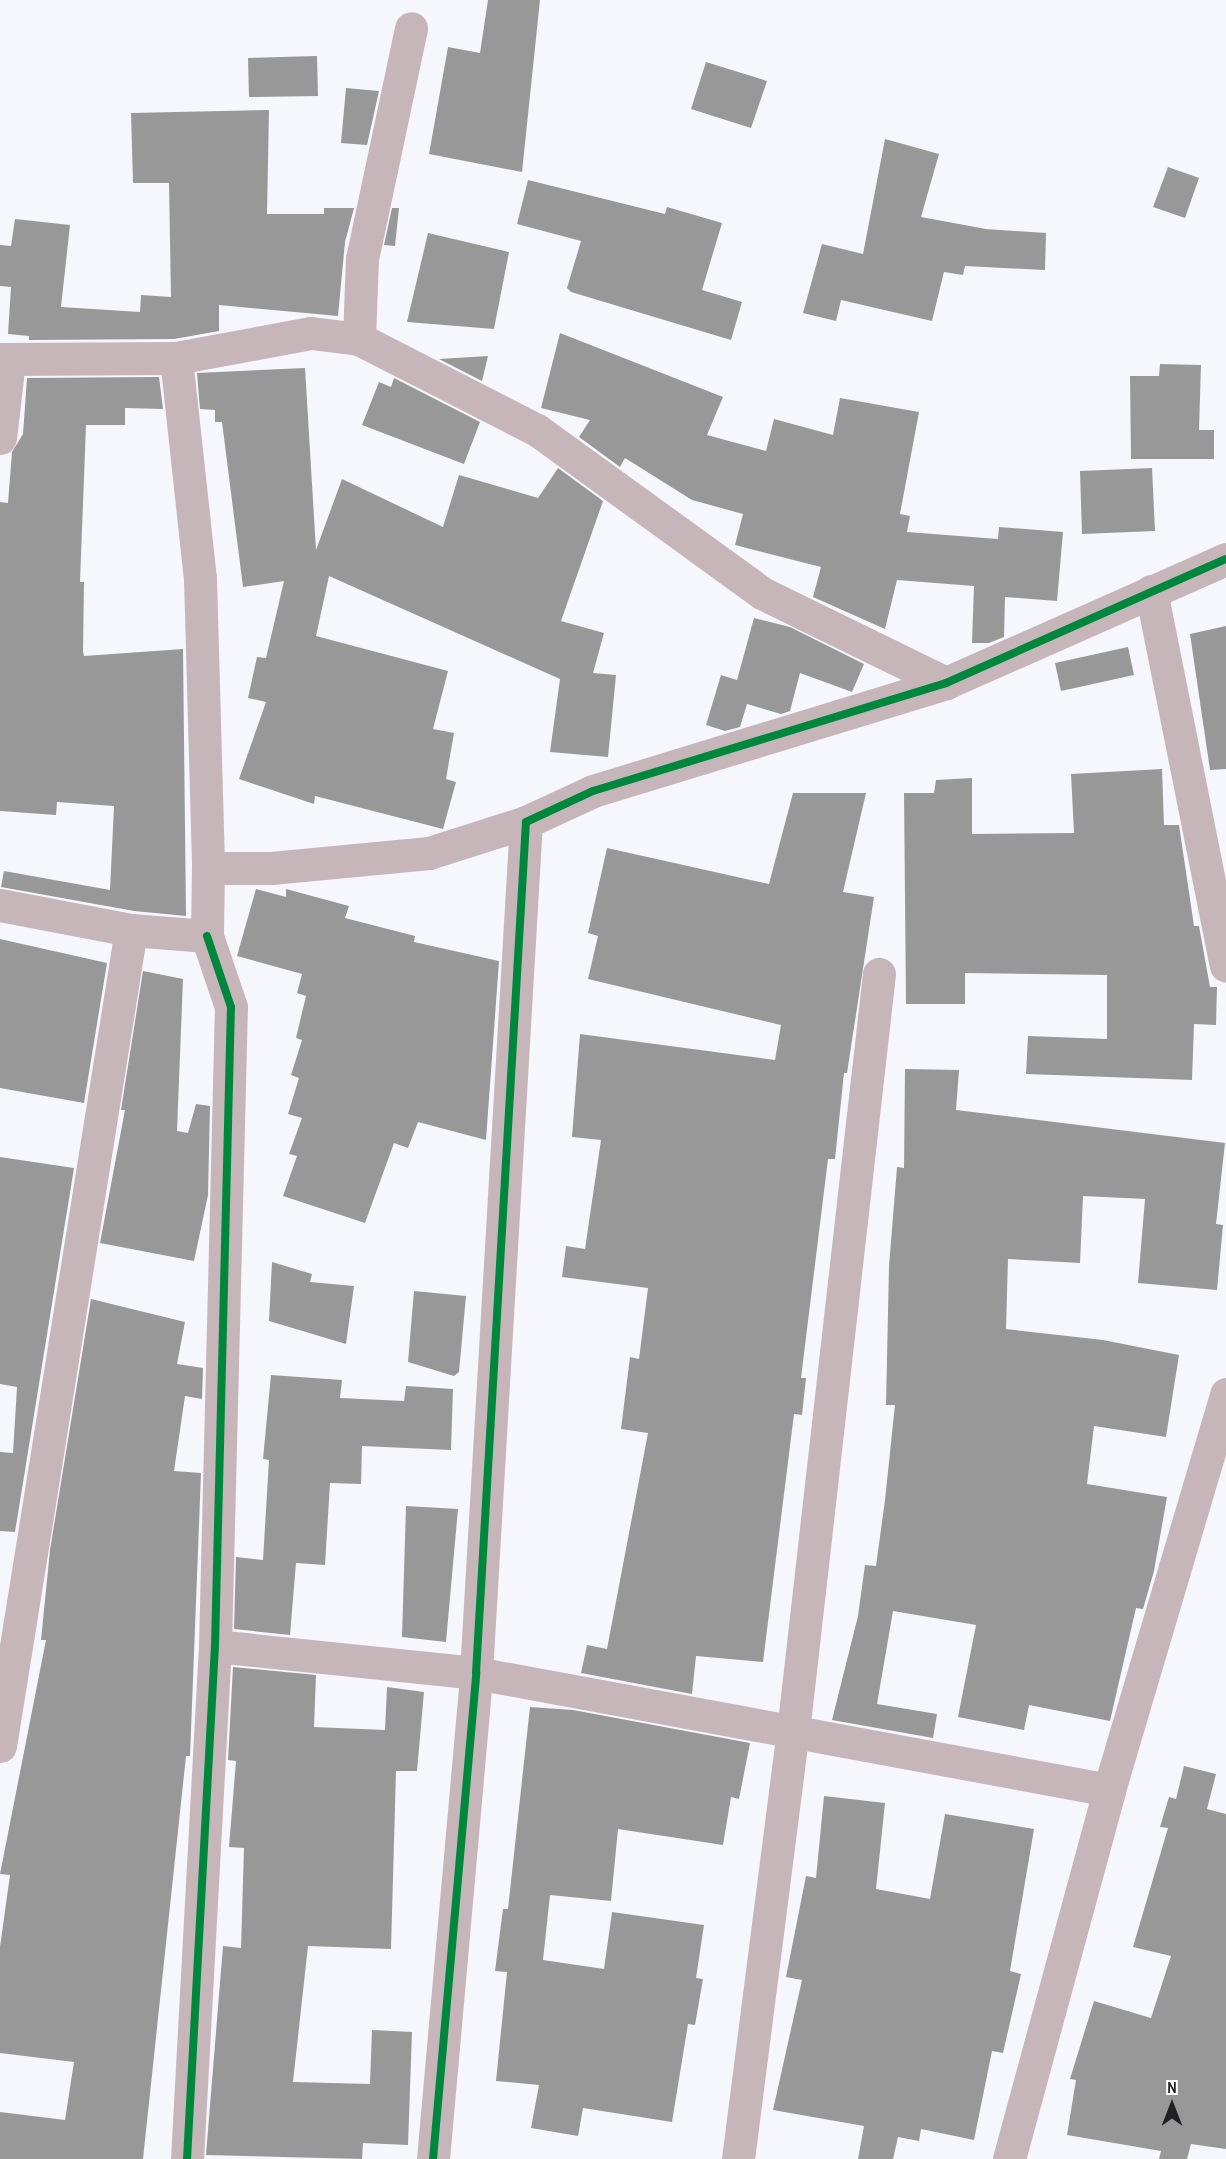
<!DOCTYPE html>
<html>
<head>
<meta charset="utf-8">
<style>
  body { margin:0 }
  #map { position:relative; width:1226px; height:2159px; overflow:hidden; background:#f5f7fc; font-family:"Archivo Narrow",sans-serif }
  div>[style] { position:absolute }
  .building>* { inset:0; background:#999899 }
  .minor>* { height:33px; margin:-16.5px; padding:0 16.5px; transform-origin:16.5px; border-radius:16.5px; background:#c7b6b9 }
  .cycleway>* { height:8px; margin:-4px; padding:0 4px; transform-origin:4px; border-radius:4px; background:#00873e }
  span { translate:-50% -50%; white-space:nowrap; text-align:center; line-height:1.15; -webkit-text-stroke:6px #fff; paint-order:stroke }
  .north { position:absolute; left:1142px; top:2075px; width:60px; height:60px; -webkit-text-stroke:4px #fff; paint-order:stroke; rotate:0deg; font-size:16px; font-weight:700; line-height:24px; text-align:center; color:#1f2125 }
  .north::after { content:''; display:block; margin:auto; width:21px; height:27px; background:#1f2125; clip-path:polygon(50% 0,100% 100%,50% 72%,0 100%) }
</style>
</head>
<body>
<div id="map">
  <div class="building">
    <i style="clip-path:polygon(488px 0,540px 0,522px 172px,429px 154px,448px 47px,480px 53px)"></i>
    <i style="clip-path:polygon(317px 56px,318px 96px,249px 97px,248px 58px)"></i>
    <i style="clip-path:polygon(706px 62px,767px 81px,751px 128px,691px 109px)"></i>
    <i style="clip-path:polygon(346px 88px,379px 91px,367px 145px,341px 143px)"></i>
    <i style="clip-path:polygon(269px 110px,267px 214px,324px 214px,324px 208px,354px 208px,345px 242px,338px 316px,219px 305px,219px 331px,174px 339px,29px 340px,29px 336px,8px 334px,11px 287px,0 286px,0 245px,11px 246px,15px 219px,70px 225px,61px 307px,140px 312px,141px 295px,171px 297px,169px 183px,133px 183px,131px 113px)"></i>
    <i style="clip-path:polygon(885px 139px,939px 154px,921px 217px,986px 229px,1046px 233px,1045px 270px,965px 266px,963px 275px,944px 272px,932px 321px,841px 300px,836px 321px,803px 313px,822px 244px,863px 254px)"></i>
    <i style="clip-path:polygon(1168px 167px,1199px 178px,1185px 218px,1153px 207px)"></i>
    <i style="clip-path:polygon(528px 180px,665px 214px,667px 207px,722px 223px,702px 290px,742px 302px,731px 340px,571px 292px,567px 288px,581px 241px,517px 224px)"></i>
    <i style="clip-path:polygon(392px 208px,399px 208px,395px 246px,384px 245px)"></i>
    <i style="clip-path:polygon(428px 233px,509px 252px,494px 329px,407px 322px)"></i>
    <i style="clip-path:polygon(560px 333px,723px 397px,707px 435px,766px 451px,774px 419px,833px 435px,840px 398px,919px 412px,900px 514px,910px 516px,907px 532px,998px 539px,999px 527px,1063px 532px,1057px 601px,1005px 597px,1004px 637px,989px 643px,972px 643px,974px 586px,897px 580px,885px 629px,813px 597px,821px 567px,735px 545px,743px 514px,692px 500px,625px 458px,620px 467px,579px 437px,590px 420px,541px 408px)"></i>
    <i style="clip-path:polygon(488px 356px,482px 381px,439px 359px)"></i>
    <i style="clip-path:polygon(1160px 364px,1201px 365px,1199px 430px,1214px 430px,1214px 459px,1131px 459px,1130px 376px,1159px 376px)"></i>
    <i style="clip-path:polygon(305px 368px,316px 550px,342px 479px,443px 527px,459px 475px,538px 498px,558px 468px,603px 501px,561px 621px,604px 633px,593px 673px,616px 675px,608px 757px,550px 752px,560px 679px,329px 576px,316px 636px,448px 671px,433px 729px,454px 733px,446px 779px,456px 782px,443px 829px,315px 796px,314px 804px,239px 779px,266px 702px,248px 698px,257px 657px,266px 658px,284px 581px,243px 587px,222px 422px,215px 422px,215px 410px,200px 409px,197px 373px)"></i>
    <i style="clip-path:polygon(159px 377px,163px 409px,125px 408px,125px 425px,86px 425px,80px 582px,84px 582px,83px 651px,84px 656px,183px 649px,186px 916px,134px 911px,1px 887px,4px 871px,110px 890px,114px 806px,57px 802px,56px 815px,0 811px,0 502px,8px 503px,12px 452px,23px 434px,27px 378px)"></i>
    <i style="clip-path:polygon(394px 378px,480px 422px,464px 464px,362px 425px,379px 382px,391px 387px)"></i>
    <i style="clip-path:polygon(1152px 468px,1155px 531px,1082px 534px,1080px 471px)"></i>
    <i style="clip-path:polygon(754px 618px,790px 627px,864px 664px,852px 692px,800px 673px,790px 711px,781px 714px,747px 704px,740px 727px,725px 731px,706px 725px,721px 675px,737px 680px)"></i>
    <i style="clip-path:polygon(1226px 626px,1226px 769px,1210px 770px,1190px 634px)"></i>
    <i style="clip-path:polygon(1128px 647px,1134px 675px,1061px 691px,1055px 663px)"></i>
    <i style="clip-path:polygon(1162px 769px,1164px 825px,1179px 825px,1194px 926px,1199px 926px,1210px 987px,1217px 987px,1216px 1025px,1194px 1024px,1192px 1080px,1026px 1074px,1028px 1036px,1107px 1039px,1107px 975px,965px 973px,965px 1004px,906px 1004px,904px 793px,934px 793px,936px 780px,972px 778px,972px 834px,1074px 833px,1071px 774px)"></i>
    <i style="clip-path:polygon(793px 793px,866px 793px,843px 892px,874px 897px,847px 1073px,844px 1073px,835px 1159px,828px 1159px,801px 1378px,806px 1378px,802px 1415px,794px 1414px,763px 1662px,696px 1656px,692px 1694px,581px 1673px,587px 1645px,607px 1649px,648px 1433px,621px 1429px,630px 1357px,639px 1359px,648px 1288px,562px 1277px,566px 1246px,585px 1249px,601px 1140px,572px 1137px,580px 1034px,775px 1060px,781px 1025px,588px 979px,598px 936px,588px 933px,607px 848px,769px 884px)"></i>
    <i style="clip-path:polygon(256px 889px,286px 897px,286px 889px,349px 906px,345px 918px,415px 936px,414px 942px,499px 961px,486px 1140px,418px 1122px,408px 1148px,394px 1143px,365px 1223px,283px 1196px,297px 1156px,289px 1154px,302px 1118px,288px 1114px,299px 1078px,291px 1075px,302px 1040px,296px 1038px,306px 996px,297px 993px,302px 974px,237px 956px)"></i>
    <i style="clip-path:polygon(0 939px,107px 963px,84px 1103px,0 1088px)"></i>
    <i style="clip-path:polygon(143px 971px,183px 979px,177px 1131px,188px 1133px,196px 1104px,210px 1106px,208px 1195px,194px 1261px,100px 1243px,125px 1110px,121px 1110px)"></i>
    <i style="clip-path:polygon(905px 1069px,959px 1070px,956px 1110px,1225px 1143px,1216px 1224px,1223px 1225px,1217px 1290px,1138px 1283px,1145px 1199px,1083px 1196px,1080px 1263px,1008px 1259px,1006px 1329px,1103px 1340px,1179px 1355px,1166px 1437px,1094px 1426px,1087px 1484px,1167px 1497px,1154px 1571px,1143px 1609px,1136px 1608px,1110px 1721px,1029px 1705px,1024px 1730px,958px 1717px,976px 1625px,893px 1611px,877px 1704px,937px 1714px,933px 1738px,832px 1720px,858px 1616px,865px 1565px,876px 1566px,885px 1500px,895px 1405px,886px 1405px,889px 1266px,897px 1167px,904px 1168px)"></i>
    <i style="clip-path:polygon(0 1157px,74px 1168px,15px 1532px,0 1531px,0 1452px,13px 1453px,17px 1387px,0 1384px)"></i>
    <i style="clip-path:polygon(272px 1262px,312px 1274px,310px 1282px,354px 1286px,346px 1344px,269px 1321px)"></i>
    <i style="clip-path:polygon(414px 1291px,466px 1296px,459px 1372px,454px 1376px,408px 1362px)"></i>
    <i style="clip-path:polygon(91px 1299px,185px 1322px,177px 1364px,203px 1368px,202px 1399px,185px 1396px,174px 1471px,201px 1473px,190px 1756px,186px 1756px,143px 2159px,0 2159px,0 2112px,65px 2120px,74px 2062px,0 2053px,0 1947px,10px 1875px,0 1874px,46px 1640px,41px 1640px,50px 1550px)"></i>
    <i style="clip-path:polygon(271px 1375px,342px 1380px,340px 1398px,404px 1401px,406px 1386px,453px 1389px,451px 1450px,362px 1446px,361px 1484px,330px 1483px,325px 1565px,296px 1563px,290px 1635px,234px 1629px,236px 1557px,263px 1560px,269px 1460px,263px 1459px)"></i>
    <i style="clip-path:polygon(406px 1506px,458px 1509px,446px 1642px,402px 1637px)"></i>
    <i style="clip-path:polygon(233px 1667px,316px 1675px,314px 1727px,385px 1730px,387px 1687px,424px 1692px,417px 1771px,396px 1771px,391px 1949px,308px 1946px,293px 2082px,370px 2084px,372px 2030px,412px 2032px,408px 2145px,363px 2143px,362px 2159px,206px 2155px,223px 1946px,241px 1948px,244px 1848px,229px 1847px,236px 1761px,228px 1760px)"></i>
    <i style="clip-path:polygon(530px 1707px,573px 1710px,750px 1743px,739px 1799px,731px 1797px,723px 1845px,618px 1829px,611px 1901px,550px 1895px,543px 1960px,604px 1969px,612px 1912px,704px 1925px,696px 1978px,703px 1979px,695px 2025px,688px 2024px,672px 2122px,583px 2108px,578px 2136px,531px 2128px,539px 2085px,496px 2081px,507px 1972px,495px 1971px,503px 1909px,508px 1909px)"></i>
    <i style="clip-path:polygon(1184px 1766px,1216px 1774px,1207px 1809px,1226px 1814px,1226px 2149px,1191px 2144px,1187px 2159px,1159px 2159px,1161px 2151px,1067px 2135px,1076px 2080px,1070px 2079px,1094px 2001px,1151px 2018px,1171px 1956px,1133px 1947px,1168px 1828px,1160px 1827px,1169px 1797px,1176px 1799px)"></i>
    <i style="clip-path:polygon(824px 1796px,885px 1803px,876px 1889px,930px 1899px,945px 1814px,1034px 1829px,1010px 1971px,1021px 1974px,1003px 2053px,992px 2051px,974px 2140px,921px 2129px,919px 2141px,898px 2137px,893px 2159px,858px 2159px,864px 2126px,773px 2110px,802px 1980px,786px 1977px,806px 1876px,816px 1878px)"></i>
  </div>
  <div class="minor">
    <i style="left:359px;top:339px;width:80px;rotate:-87.9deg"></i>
    <i style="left:362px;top:259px;width:236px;rotate:-78deg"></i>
    <i style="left:176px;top:358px;width:221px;rotate:83.8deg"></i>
    <i style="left:200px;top:578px;width:290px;rotate:88.4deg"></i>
    <i style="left:0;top:359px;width:176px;rotate:-0.3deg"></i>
    <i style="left:176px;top:358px;width:137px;rotate:-10.5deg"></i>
    <i style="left:311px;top:333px;width:48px;rotate:7.1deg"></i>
    <i style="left:359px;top:339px;width:200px;rotate:27.1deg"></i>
    <i style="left:537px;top:430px;width:278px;rotate:35.9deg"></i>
    <i style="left:762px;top:593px;width:205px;rotate:26.1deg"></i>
    <i style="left:0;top:438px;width:79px;rotate:-83.4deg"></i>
    <i style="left:1151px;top:591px;width:382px;rotate:78.7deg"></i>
    <i style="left:0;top:905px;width:133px;rotate:10.8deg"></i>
    <i style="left:131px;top:930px;width:76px;rotate:4.5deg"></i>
    <i style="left:207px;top:936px;width:68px;rotate:-89.2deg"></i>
    <i style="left:208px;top:868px;width:63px"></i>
    <i style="left:271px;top:868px;width:159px;rotate:-5.4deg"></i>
    <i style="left:429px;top:853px;width:102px;rotate:-17.7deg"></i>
    <i style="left:215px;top:1646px;width:262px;rotate:5.9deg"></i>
    <i style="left:476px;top:1673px;width:644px;rotate:10.47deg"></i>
    <i style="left:0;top:1746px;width:826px;rotate:-80.88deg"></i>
    <i style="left:187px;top:2159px;width:514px;rotate:-86.88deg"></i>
    <i style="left:215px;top:1646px;width:639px;rotate:-88.57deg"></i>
    <i style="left:231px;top:1007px;width:75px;rotate:-108.7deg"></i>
    <i style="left:433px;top:2159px;width:488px;rotate:-84.9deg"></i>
    <i style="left:476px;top:1673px;width:852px;rotate:-86.64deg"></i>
    <i style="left:526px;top:822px;width:74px;rotate:-24.8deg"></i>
    <i style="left:593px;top:791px;width:369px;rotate:-17deg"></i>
    <i style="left:946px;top:683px;width:306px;rotate:-23.9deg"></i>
    <i style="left:738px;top:2159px;width:431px;rotate:-82.7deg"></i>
    <i style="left:793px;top:1732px;width:763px;rotate:-83.53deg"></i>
    <i style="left:1009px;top:2159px;width:382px;rotate:-74.8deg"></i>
    <i style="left:1109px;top:1790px;width:413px;rotate:-73.5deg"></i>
  </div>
  <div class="cycleway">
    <i style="left:187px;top:2159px;width:514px;rotate:-86.88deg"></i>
    <i style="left:215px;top:1646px;width:639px;rotate:-88.57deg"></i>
    <i style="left:231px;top:1007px;width:75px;rotate:-108.7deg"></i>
    <i style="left:433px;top:2159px;width:488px;rotate:-84.9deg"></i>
    <i style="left:476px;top:1673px;width:852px;rotate:-86.64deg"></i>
    <i style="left:526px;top:822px;width:74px;rotate:-24.8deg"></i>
    <i style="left:593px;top:791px;width:369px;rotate:-17deg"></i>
    <i style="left:946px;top:683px;width:306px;rotate:-23.9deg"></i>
  </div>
  <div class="north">N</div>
</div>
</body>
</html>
